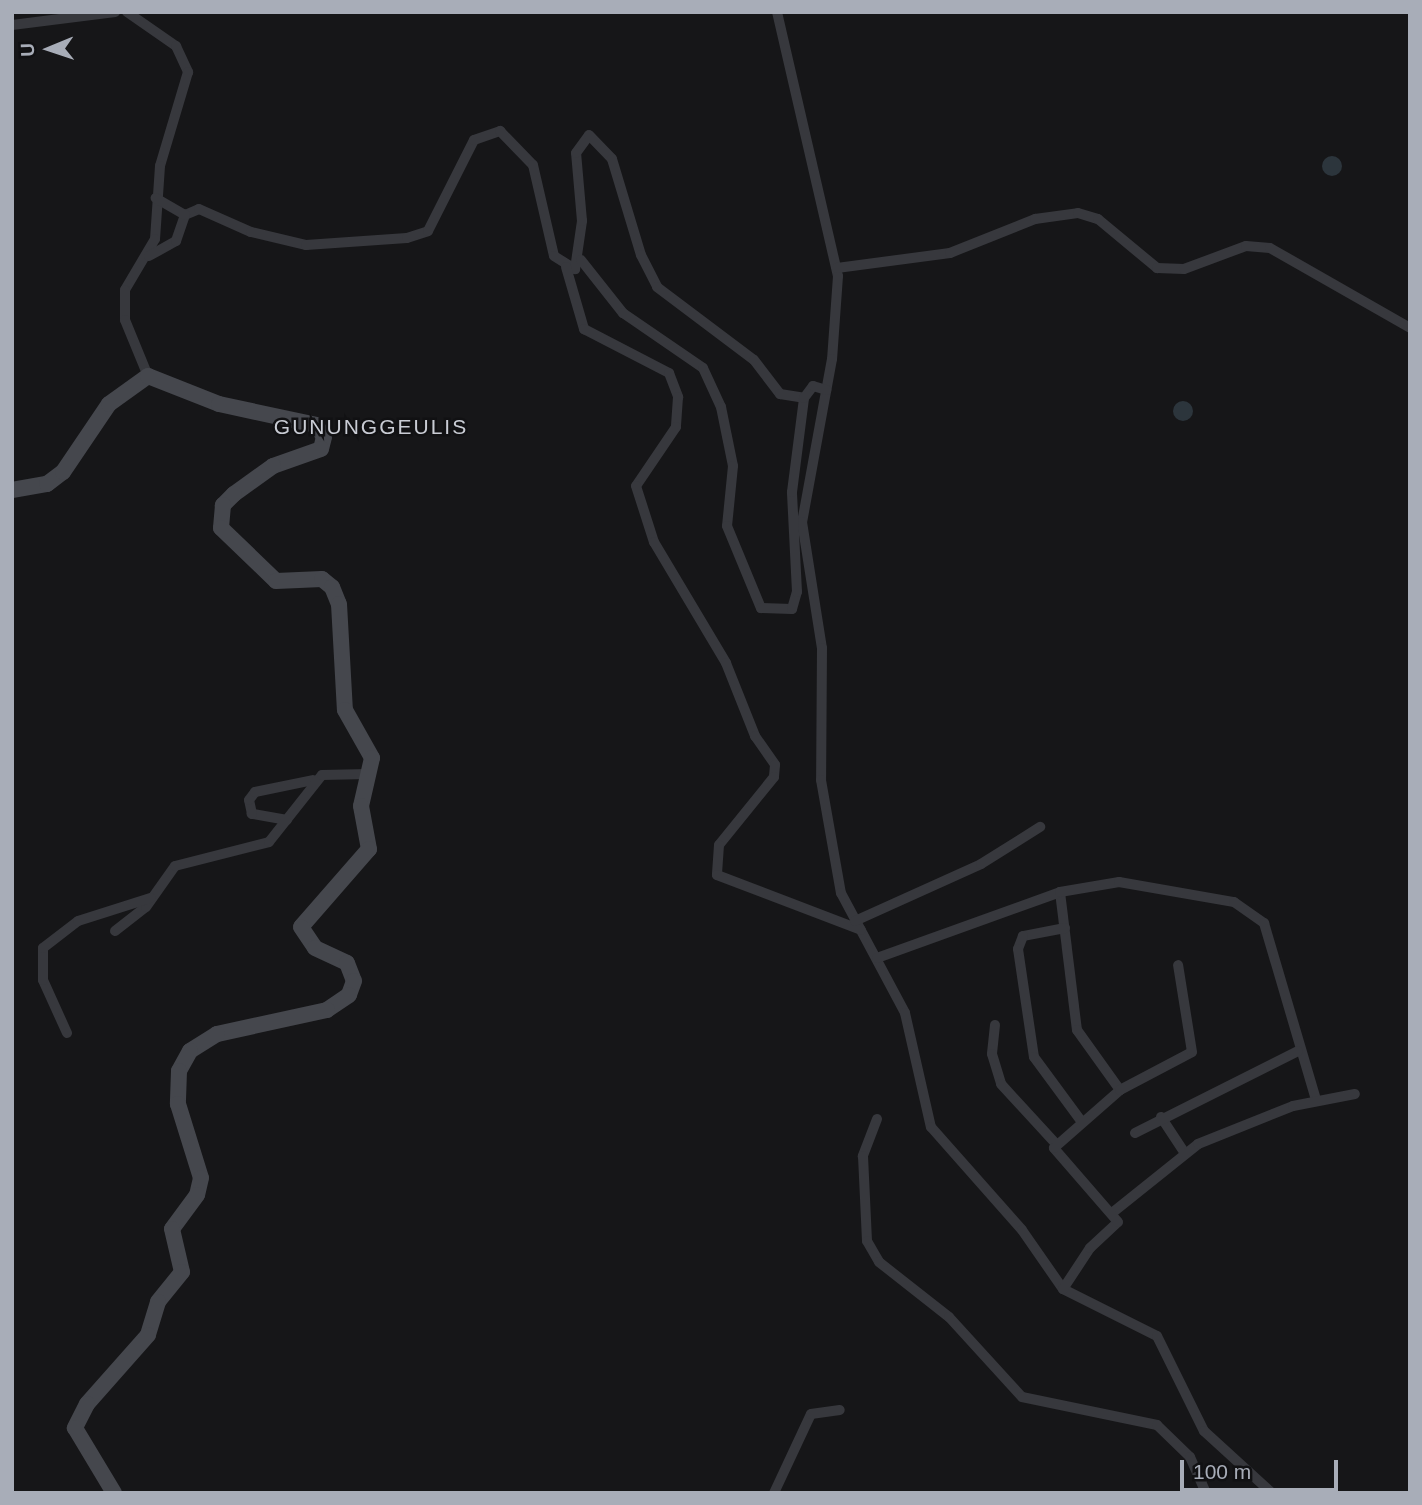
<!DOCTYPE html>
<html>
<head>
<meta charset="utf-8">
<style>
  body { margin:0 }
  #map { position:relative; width:1422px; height:1505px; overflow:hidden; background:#161618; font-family:Helvetica,sans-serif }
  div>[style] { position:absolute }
  .water>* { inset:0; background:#2c353c }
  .round { border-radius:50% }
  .street>* { height:10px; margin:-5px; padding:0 5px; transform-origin:5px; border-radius:5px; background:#37383d }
  .secondary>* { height:16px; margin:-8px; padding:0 8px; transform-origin:8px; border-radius:8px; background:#45474d }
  span { translate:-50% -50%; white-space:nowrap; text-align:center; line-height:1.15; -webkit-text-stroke:5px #111113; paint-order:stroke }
  .quarter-label { font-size:21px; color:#c9ccd4; letter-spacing:2px }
  .frame { position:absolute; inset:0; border:14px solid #a8adb8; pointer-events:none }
  .north { position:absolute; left:14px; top:14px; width:70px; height:70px; -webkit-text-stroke:5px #111113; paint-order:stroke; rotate:268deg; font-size:19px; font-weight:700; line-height:28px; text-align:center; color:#a8adb8 }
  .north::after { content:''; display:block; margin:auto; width:24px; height:32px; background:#a8adb8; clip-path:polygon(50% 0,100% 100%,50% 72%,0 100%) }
  .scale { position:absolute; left:1180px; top:1460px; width:158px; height:32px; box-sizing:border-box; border:4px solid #a8adb8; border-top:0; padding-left:9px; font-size:21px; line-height:24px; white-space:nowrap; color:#a8adb8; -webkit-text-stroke:5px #111113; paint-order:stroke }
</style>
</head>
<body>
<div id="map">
  <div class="water">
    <i class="round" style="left:1322px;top:156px;width:20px;height:20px"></i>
    <i class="round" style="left:1173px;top:401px;width:20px;height:20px"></i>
  </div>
  <div class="street">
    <i style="left:127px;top:12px;width:60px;rotate:34.8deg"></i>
    <i style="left:176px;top:46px;width:29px;rotate:65deg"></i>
    <i style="left:188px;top:72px;width:98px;rotate:106.6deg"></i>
    <i style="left:160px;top:166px;width:73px;rotate:93.9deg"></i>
    <i style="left:155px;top:239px;width:59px;rotate:120.5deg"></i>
    <i style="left:125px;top:290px;width:30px;rotate:90deg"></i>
    <i style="left:125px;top:320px;width:61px;rotate:67.7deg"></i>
    <i style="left:777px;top:12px;width:271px;rotate:77deg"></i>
    <i style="left:838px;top:276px;width:83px;rotate:94.1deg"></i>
    <i style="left:832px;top:359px;width:166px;rotate:100.4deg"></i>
    <i style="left:802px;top:522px;width:128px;rotate:81deg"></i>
    <i style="left:822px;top:648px;width:132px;rotate:90.4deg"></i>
    <i style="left:821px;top:780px;width:115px;rotate:80deg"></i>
    <i style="left:841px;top:893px;width:136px;rotate:61.9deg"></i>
    <i style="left:905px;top:1013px;width:117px;rotate:77.2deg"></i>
    <i style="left:931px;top:1127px;width:137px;rotate:48.5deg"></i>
    <i style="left:1022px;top:1230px;width:72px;rotate:55.2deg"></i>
    <i style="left:1063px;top:1289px;width:105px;rotate:26.6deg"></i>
    <i style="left:1157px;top:1336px;width:106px;rotate:63.7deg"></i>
    <i style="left:1204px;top:1431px;width:92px;rotate:42.4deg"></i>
    <i style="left:12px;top:25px;width:104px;rotate:-7.2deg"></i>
    <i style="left:185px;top:215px;width:15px;rotate:-23deg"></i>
    <i style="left:199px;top:209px;width:57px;rotate:23.9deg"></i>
    <i style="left:251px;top:232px;width:57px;rotate:13.3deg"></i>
    <i style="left:306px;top:245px;width:101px;rotate:-4deg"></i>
    <i style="left:407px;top:238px;width:22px;rotate:-18deg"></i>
    <i style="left:428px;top:231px;width:102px;rotate:-63.2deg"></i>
    <i style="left:474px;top:140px;width:28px;rotate:-19deg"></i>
    <i style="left:500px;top:131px;width:47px;rotate:45.9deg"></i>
    <i style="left:533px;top:165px;width:93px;rotate:77deg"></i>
    <i style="left:554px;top:256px;width:25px;rotate:32deg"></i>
    <i style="left:575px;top:269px;width:49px;rotate:-81.7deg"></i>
    <i style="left:582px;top:221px;width:68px;rotate:-95deg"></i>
    <i style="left:576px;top:153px;width:22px;rotate:-54deg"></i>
    <i style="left:589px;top:135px;width:33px;rotate:46deg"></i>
    <i style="left:612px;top:159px;width:100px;rotate:73.2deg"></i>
    <i style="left:641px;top:255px;width:36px;rotate:63deg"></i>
    <i style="left:657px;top:287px;width:121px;rotate:37deg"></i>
    <i style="left:754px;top:360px;width:43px;rotate:52.6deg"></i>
    <i style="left:780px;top:394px;width:24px;rotate:9deg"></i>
    <i style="left:149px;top:256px;width:31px;rotate:-29deg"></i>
    <i style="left:176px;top:241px;width:28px;rotate:-71deg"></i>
    <i style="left:185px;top:215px;width:34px;rotate:-150deg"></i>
    <i style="left:581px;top:260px;width:68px;rotate:51.6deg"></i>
    <i style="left:623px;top:313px;width:97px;rotate:34.5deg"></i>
    <i style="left:703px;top:368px;width:43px;rotate:65.2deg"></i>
    <i style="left:721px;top:407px;width:60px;rotate:78.5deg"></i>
    <i style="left:733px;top:466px;width:60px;rotate:95.7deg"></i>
    <i style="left:727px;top:526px;width:89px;rotate:67.5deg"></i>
    <i style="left:761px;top:608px;width:31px;rotate:2deg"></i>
    <i style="left:792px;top:609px;width:18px;rotate:-74deg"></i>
    <i style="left:797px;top:592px;width:100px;rotate:-92.9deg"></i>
    <i style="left:792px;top:492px;width:95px;rotate:-82.7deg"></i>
    <i style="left:804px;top:398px;width:15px;rotate:-53deg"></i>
    <i style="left:813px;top:386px;width:14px;rotate:17deg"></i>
    <i style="left:566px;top:267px;width:65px;rotate:73.8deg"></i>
    <i style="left:584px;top:329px;width:96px;rotate:27.4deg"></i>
    <i style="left:669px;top:373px;width:26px;rotate:69deg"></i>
    <i style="left:678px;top:397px;width:30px;rotate:94deg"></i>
    <i style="left:676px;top:427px;width:71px;rotate:124.1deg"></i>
    <i style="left:636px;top:486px;width:59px;rotate:72.2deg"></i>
    <i style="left:654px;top:542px;width:141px;rotate:59.2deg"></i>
    <i style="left:726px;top:663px;width:79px;rotate:68.3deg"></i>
    <i style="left:755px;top:736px;width:35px;rotate:55deg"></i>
    <i style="left:775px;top:765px;width:12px;rotate:95deg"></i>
    <i style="left:774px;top:777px;width:87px;rotate:129deg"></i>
    <i style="left:719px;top:845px;width:30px;rotate:94deg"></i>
    <i style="left:717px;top:875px;width:154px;rotate:20.9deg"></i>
    <i style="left:837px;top:268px;width:114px;rotate:-7.6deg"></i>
    <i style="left:950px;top:253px;width:92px;rotate:-21.8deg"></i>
    <i style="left:1035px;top:219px;width:43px;rotate:-7.9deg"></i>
    <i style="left:1078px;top:213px;width:21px;rotate:17deg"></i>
    <i style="left:1098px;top:219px;width:77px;rotate:39.7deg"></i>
    <i style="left:1157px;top:268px;width:27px;rotate:2deg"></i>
    <i style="left:1184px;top:269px;width:66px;rotate:-20.4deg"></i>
    <i style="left:1246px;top:246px;width:24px;rotate:5deg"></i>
    <i style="left:1270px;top:248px;width:161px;rotate:29.7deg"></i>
    <i style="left:287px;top:820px;width:36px;rotate:-170deg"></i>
    <i style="left:252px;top:814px;width:14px;rotate:-102deg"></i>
    <i style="left:249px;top:800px;width:10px;rotate:-53deg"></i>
    <i style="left:255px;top:792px;width:59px;rotate:-11.7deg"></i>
    <i style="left:1060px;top:892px;width:139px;rotate:83deg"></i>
    <i style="left:1077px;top:1030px;width:74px;rotate:54.4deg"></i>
    <i style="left:855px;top:921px;width:138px;rotate:-24.3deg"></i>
    <i style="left:981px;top:864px;width:70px;rotate:-32.1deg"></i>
    <i style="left:1065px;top:928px;width:43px;rotate:169.2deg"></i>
    <i style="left:1023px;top:936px;width:14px;rotate:111deg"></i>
    <i style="left:1018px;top:949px;width:109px;rotate:81.6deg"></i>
    <i style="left:1034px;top:1057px;width:81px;rotate:53.6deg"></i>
    <i style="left:115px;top:931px;width:39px;rotate:-38deg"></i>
    <i style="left:146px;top:907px;width:50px;rotate:-54.7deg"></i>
    <i style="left:175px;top:866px;width:97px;rotate:-14.3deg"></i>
    <i style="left:269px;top:842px;width:85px;rotate:-51.7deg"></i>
    <i style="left:322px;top:775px;width:46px;rotate:-1.2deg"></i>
    <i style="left:877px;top:958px;width:195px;rotate:-19.8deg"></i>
    <i style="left:1060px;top:892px;width:60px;rotate:-9.6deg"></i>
    <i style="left:1119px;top:882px;width:117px;rotate:9.9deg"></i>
    <i style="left:1234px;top:902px;width:37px;rotate:35deg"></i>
    <i style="left:1264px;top:923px;width:184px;rotate:73.6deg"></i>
    <i style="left:995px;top:1025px;width:29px;rotate:96deg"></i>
    <i style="left:992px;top:1054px;width:31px;rotate:73deg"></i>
    <i style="left:1001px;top:1084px;width:81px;rotate:47.5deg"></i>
    <i style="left:67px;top:1033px;width:58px;rotate:-114.4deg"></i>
    <i style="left:43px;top:980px;width:32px;rotate:-90deg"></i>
    <i style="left:43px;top:948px;width:44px;rotate:-37.6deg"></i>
    <i style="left:78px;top:921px;width:76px;rotate:-17.7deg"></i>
    <i style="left:1161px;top:1117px;width:42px;rotate:56.7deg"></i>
    <i style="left:877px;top:1119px;width:40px;rotate:111deg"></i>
    <i style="left:863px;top:1156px;width:85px;rotate:87.3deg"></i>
    <i style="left:867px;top:1241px;width:24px;rotate:60deg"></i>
    <i style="left:879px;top:1262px;width:89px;rotate:38.2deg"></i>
    <i style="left:949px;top:1317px;width:108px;rotate:47.6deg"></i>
    <i style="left:1022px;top:1397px;width:138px;rotate:11.7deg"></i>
    <i style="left:1157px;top:1425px;width:46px;rotate:44.1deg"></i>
    <i style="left:1190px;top:1457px;width:39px;rotate:66deg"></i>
    <i style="left:1135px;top:1133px;width:182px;rotate:-26.7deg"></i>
    <i style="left:1112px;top:1213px;width:110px;rotate:-38.7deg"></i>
    <i style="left:1198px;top:1144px;width:102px;rotate:-21.8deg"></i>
    <i style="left:1293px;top:1106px;width:63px;rotate:-11deg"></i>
    <i style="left:1063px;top:1289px;width:49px;rotate:-56.6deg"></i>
    <i style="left:1090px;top:1248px;width:38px;rotate:-43deg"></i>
    <i style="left:1118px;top:1222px;width:98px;rotate:-130.9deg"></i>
    <i style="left:1054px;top:1148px;width:88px;rotate:-41.3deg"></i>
    <i style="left:1120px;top:1090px;width:81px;rotate:-27.8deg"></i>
    <i style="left:1192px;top:1052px;width:88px;rotate:-99.1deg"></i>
    <i style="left:774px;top:1493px;width:87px;rotate:-64.9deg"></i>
    <i style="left:811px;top:1414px;width:29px;rotate:-8deg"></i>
  </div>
  <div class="secondary">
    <i style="left:12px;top:490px;width:36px;rotate:-10deg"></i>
    <i style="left:47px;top:484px;width:20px;rotate:-37deg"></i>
    <i style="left:63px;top:472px;width:82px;rotate:-55.9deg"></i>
    <i style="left:109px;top:404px;width:48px;rotate:-35.7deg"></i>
    <i style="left:148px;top:376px;width:76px;rotate:21.5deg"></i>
    <i style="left:219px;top:404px;width:99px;rotate:12.2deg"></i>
    <i style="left:316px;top:425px;width:14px;rotate:56deg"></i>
    <i style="left:324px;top:437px;width:12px;rotate:104deg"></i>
    <i style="left:321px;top:449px;width:51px;rotate:160.5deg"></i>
    <i style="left:273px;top:466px;width:48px;rotate:144.3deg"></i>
    <i style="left:234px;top:494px;width:16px;rotate:135deg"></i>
    <i style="left:223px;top:505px;width:23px;rotate:95deg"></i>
    <i style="left:221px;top:528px;width:76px;rotate:43.9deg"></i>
    <i style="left:276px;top:581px;width:46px;rotate:-2.5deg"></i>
    <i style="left:322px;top:579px;width:13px;rotate:39deg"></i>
    <i style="left:332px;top:587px;width:18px;rotate:68deg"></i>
    <i style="left:339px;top:604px;width:106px;rotate:86.8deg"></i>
    <i style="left:345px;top:710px;width:55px;rotate:60.6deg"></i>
    <i style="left:372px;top:758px;width:49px;rotate:102.9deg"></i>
    <i style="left:361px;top:806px;width:44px;rotate:79.5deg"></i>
    <i style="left:369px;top:849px;width:103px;rotate:131.1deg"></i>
    <i style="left:301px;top:927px;width:25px;rotate:56deg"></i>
    <i style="left:315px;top:948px;width:35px;rotate:25deg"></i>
    <i style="left:347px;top:963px;width:19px;rotate:69deg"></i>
    <i style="left:354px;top:981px;width:15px;rotate:110deg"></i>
    <i style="left:349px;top:995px;width:27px;rotate:146deg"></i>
    <i style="left:327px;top:1010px;width:113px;rotate:167.7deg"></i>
    <i style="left:217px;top:1034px;width:32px;rotate:148deg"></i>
    <i style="left:190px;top:1051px;width:23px;rotate:119deg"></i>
    <i style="left:179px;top:1071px;width:33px;rotate:92deg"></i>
    <i style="left:178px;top:1104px;width:77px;rotate:72.7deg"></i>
    <i style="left:201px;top:1178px;width:17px;rotate:103deg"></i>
    <i style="left:197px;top:1195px;width:42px;rotate:126.3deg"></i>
    <i style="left:172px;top:1229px;width:44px;rotate:76.9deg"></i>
    <i style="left:182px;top:1272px;width:38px;rotate:129deg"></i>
    <i style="left:158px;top:1302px;width:34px;rotate:107deg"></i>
    <i style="left:148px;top:1335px;width:92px;rotate:131.5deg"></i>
    <i style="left:87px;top:1404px;width:27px;rotate:117deg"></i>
    <i style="left:75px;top:1428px;width:76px;rotate:59deg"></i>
  </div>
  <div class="quarter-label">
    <span style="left:371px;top:427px">GUNUNGGEULIS</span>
  </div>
  <div class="frame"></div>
  <div class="north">U</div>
  <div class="scale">100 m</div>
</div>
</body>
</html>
